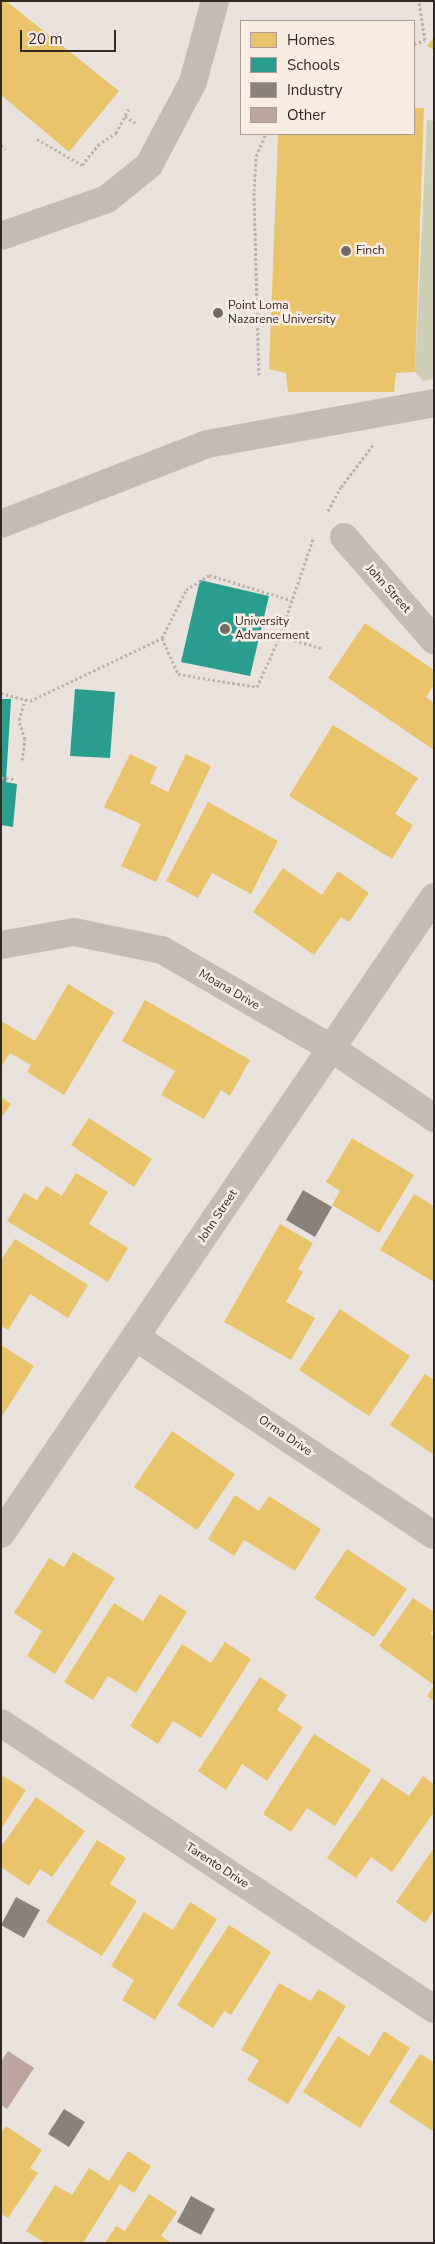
<!DOCTYPE html>
<html>
<head>
<meta charset="utf-8">
<style>
  body { margin:0 }
  #map { position:relative; width:435px; height:2244px; overflow:hidden; background:#eae2dd; font-family:"Nunito Sans",sans-serif }
  div>[style] { position:absolute }
  .green>* { inset:0; background:#cdcfb6 }
  .homes>* { inset:0; background:#e9c46a }
  .schools>* { inset:0; background:#2a9d8f }
  .industry>* { inset:0; background:#8a817c }
  .building>* { inset:0; background:#bea49e }
  .path>* { height:3px; margin-top:-1.5px; transform-origin:0; background:repeating-linear-gradient(90deg,#bcb3af 0 2.5px,transparent 0 5px) }
  .minor>* { height:28px; margin:-14px; padding:0 14px; transform-origin:14px; border-radius:14px; background:#c3bbb6 }
  .dots>* { width:14px; height:14px; translate:-50% -50%; box-sizing:border-box; border:2px solid #f8ece3; border-radius:50% }
  span { translate:-50% -50%; white-space:nowrap; text-align:center; line-height:1.15; -webkit-text-stroke:5px #f8ece3; paint-order:stroke }
  .poi-label { font-size:12px; color:#332825 }
  .left { translate:0 -50%; text-align:left }
  .street-label { font-size:12px; color:#332825 }
  .frame { position:absolute; inset:0; border:2px solid #332825; pointer-events:none }
  .legend { position:absolute; left:240px; top:20px; width:175px; height:115px; box-sizing:border-box; background:#f8ece3; border:1px solid #a99e97; margin:0; padding:6px 9px; list-style:none; font-size:15px; color:#332825 }
  .legend li { display:flex; align-items:center; gap:10px; height:25px }
  .legend b { width:25px; border:1px solid #a99e97 }
  .scale { position:absolute; left:20px; top:30px; width:96px; height:22px; box-sizing:border-box; border:2px solid #332825; border-top:0; padding-left:6px; font-size:15px; line-height:18px; white-space:nowrap; color:#332825; -webkit-text-stroke:4px #f8ece3; paint-order:stroke }
</style>
</head>
<body>
<div id="map">
  <div class="green">
    <i style="clip-path:polygon(427px 120px,434px 121px,434px 379px,423px 381px,415px 372px)"></i>
  </div>
  <div class="homes">
    <i style="clip-path:polygon(1px 1px,6px 1px,119px 91px,69px 152px,1px 95px)"></i>
    <i style="clip-path:polygon(434px 37px,434px 50px,427px 46px)"></i>
    <i style="clip-path:polygon(414px 108px,424px 108px,415px 372px,396px 373px,394px 392px,288px 392px,286px 373px,269px 369px,278px 134px,414px 134px)"></i>
    <i style="clip-path:polygon(365px 623px,434px 670px,434px 685px,426px 697px,434px 703px,434px 750px,328px 678px)"></i>
    <i style="clip-path:polygon(333px 725px,418px 778px,395px 814px,413px 825px,392px 859px,289px 796px)"></i>
    <i style="clip-path:polygon(130px 754px,157px 767px,150px 783px,168px 792px,186px 754px,211px 766px,156px 882px,121px 866px,141px 824px,104px 807px)"></i>
    <i style="clip-path:polygon(208px 802px,278px 841px,251px 894px,212px 873px,198px 898px,166px 881px)"></i>
    <i style="clip-path:polygon(283px 868px,322px 895px,338px 871px,369px 893px,349px 922px,341px 917px,314px 955px,253px 912px)"></i>
    <i style="clip-path:polygon(68px 984px,114px 1012px,64px 1095px,27px 1072px,31px 1065px,10px 1053px,1px 1067px,1px 1021px,35px 1041px)"></i>
    <i style="clip-path:polygon(145px 1000px,250px 1060px,230px 1096px,221px 1090px,204px 1119px,161px 1095px,175px 1071px,122px 1041px)"></i>
    <i style="clip-path:polygon(1px 1097px,11px 1104px,1px 1118px)"></i>
    <i style="clip-path:polygon(89px 1118px,152px 1159px,134px 1187px,71px 1145px)"></i>
    <i style="clip-path:polygon(352px 1138px,414px 1175px,379px 1233px,332px 1205px,340px 1191px,326px 1182px)"></i>
    <i style="clip-path:polygon(76px 1173px,108px 1192px,89px 1224px,128px 1248px,108px 1282px,7px 1221px,24px 1193px,37px 1200px,46px 1186px,62px 1196px)"></i>
    <i style="clip-path:polygon(414px 1194px,434px 1206px,434px 1282px,380px 1250px)"></i>
    <i style="clip-path:polygon(280px 1224px,313px 1243px,298px 1269px,303px 1272px,286px 1302px,315px 1318px,291px 1360px,224px 1322px)"></i>
    <i style="clip-path:polygon(15px 1239px,88px 1285px,68px 1318px,30px 1294px,8px 1330px,1px 1326px,1px 1260px)"></i>
    <i style="clip-path:polygon(340px 1309px,410px 1356px,369px 1416px,299px 1370px)"></i>
    <i style="clip-path:polygon(1px 1345px,34px 1366px,1px 1418px)"></i>
    <i style="clip-path:polygon(425px 1374px,434px 1380px,434px 1455px,390px 1425px)"></i>
    <i style="clip-path:polygon(172px 1431px,235px 1474px,197px 1530px,134px 1487px)"></i>
    <i style="clip-path:polygon(235px 1495px,259px 1511px,269px 1496px,321px 1529px,295px 1571px,244px 1540px,234px 1556px,208px 1539px)"></i>
    <i style="clip-path:polygon(347px 1549px,407px 1589px,374px 1637px,314px 1598px)"></i>
    <i style="clip-path:polygon(73px 1552px,115px 1578px,55px 1674px,27px 1656px,42px 1631px,14px 1613px,49px 1558px,64px 1567px)"></i>
    <i style="clip-path:polygon(160px 1594px,187px 1612px,136px 1693px,108px 1676px,93px 1700px,64px 1682px,114px 1603px,143px 1621px)"></i>
    <i style="clip-path:polygon(413px 1598px,434px 1612px,434px 1628px,430px 1634px,434px 1636px,434px 1685px,379px 1646px)"></i>
    <i style="clip-path:polygon(225px 1642px,251px 1659px,201px 1738px,173px 1721px,158px 1744px,130px 1726px,182px 1644px,211px 1663px)"></i>
    <i style="clip-path:polygon(260px 1677px,287px 1695px,277px 1710px,303px 1727px,267px 1781px,242px 1764px,226px 1790px,198px 1771px)"></i>
    <i style="clip-path:polygon(434px 1686px,434px 1701px,427px 1696px)"></i>
    <i style="clip-path:polygon(314px 1734px,371px 1770px,335px 1826px,307px 1808px,291px 1832px,263px 1814px)"></i>
    <i style="clip-path:polygon(1px 1775px,26px 1790px,1px 1829px)"></i>
    <i style="clip-path:polygon(423px 1776px,434px 1784px,434px 1812px,392px 1872px,371px 1857px,356px 1878px,327px 1858px,382px 1778px,409px 1796px)"></i>
    <i style="clip-path:polygon(36px 1797px,85px 1831px,52px 1877px,40px 1869px,29px 1886px,1px 1867px,1px 1847px)"></i>
    <i style="clip-path:polygon(97px 1840px,126px 1858px,110px 1884px,137px 1901px,102px 1956px,46px 1922px)"></i>
    <i style="clip-path:polygon(434px 1848px,434px 1910px,425px 1923px,396px 1902px)"></i>
    <i style="clip-path:polygon(190px 1902px,217px 1919px,155px 2020px,122px 2000px,134px 1980px,111px 1966px,144px 1912px,173px 1930px)"></i>
    <i style="clip-path:polygon(229px 1925px,271px 1952px,231px 2015px,224px 2011px,213px 2028px,177px 2005px)"></i>
    <i style="clip-path:polygon(279px 1983px,311px 2001px,318px 1989px,346px 2006px,288px 2104px,247px 2080px,259px 2060px,241px 2050px)"></i>
    <i style="clip-path:polygon(384px 2031px,410px 2048px,360px 2128px,303px 2092px,338px 2036px,369px 2056px)"></i>
    <i style="clip-path:polygon(420px 2054px,434px 2062px,434px 2132px,389px 2102px)"></i>
    <i style="clip-path:polygon(6px 2126px,42px 2150px,30px 2168px,38px 2173px,8px 2218px,1px 2214px,1px 2133px)"></i>
    <i style="clip-path:polygon(128px 2151px,151px 2166px,134px 2193px,120px 2184px,83px 2243px,45px 2243px,26px 2231px,55px 2185px,72px 2195px,89px 2168px,109px 2181px)"></i>
    <i style="clip-path:polygon(149px 2194px,177px 2212px,161px 2236px,172px 2243px,105px 2243px,116px 2226px,125px 2231px)"></i>
  </div>
  <div class="schools">
    <i style="clip-path:polygon(200px 580px,269px 596px,250px 676px,181px 662px)"></i>
    <i style="clip-path:polygon(75px 689px,115px 692px,110px 758px,70px 756px)"></i>
    <i style="clip-path:polygon(1px 699px,11px 699px,6px 782px,17px 784px,13px 827px,1px 825px)"></i>
  </div>
  <div class="industry">
    <i style="clip-path:polygon(303px 1190px,332px 1207px,315px 1237px,286px 1220px)"></i>
    <i style="clip-path:polygon(16px 1897px,40px 1910px,24px 1938px,1px 1925px)"></i>
    <i style="clip-path:polygon(64px 2109px,85px 2122px,69px 2147px,48px 2134px)"></i>
    <i style="clip-path:polygon(191px 2196px,215px 2209px,201px 2235px,177px 2222px)"></i>
  </div>
  <div class="building">
    <i style="clip-path:polygon(8px 2051px,34px 2068px,7px 2109px,1px 2105px,1px 2062px)"></i>
  </div>
  <div class="path">
    <i style="left:414px;top:44px;width:12px;rotate:-20deg"></i>
    <i style="left:425px;top:40px;width:39px;rotate:-99deg"></i>
    <i style="left:125px;top:116px;width:14px;rotate:34deg"></i>
    <i style="left:37px;top:139px;width:52px;rotate:30deg"></i>
    <i style="left:82px;top:165px;width:26px;rotate:-51deg"></i>
    <i style="left:98px;top:145px;width:22px;rotate:-34deg"></i>
    <i style="left:116px;top:133px;width:27px;rotate:-62deg"></i>
    <i style="left:1px;top:145px;width:6px;rotate:39deg"></i>
    <i style="left:259px;top:375px;width:184px;rotate:-91.6deg"></i>
    <i style="left:254px;top:191px;width:35px;rotate:-87deg"></i>
    <i style="left:256px;top:156px;width:24px;rotate:-66deg"></i>
    <i style="left:328px;top:511px;width:27px;rotate:-62deg"></i>
    <i style="left:341px;top:487px;width:53px;rotate:-52.7deg"></i>
    <i style="left:313px;top:539px;width:102px;rotate:108.8deg"></i>
    <i style="left:280px;top:636px;width:43px;rotate:16.3deg"></i>
    <i style="left:162px;top:638px;width:54px;rotate:-63.4deg"></i>
    <i style="left:186px;top:590px;width:27px;rotate:-33deg"></i>
    <i style="left:209px;top:575px;width:86px;rotate:17deg"></i>
    <i style="left:1px;top:693px;width:30px;rotate:15deg"></i>
    <i style="left:30px;top:701px;width:146px;rotate:-25.5deg"></i>
    <i style="left:162px;top:638px;width:39px;rotate:66deg"></i>
    <i style="left:178px;top:674px;width:80px;rotate:9.3deg"></i>
    <i style="left:257px;top:687px;width:56px;rotate:-65.7deg"></i>
    <i style="left:22px;top:760px;width:21px;rotate:-82deg"></i>
    <i style="left:25px;top:739px;width:20px;rotate:-108deg"></i>
    <i style="left:19px;top:720px;width:21px;rotate:-73deg"></i>
    <i style="left:1px;top:778px;width:15px;rotate:4deg"></i>
  </div>
  <div class="minor">
    <i style="left:1px;top:236px;width:112px;rotate:-19.2deg"></i>
    <i style="left:107px;top:199px;width:54px;rotate:-39deg"></i>
    <i style="left:149px;top:165px;width:94px;rotate:-62.1deg"></i>
    <i style="left:193px;top:82px;width:84px;rotate:-74.8deg"></i>
    <i style="left:1px;top:524px;width:221px;rotate:-21.2deg"></i>
    <i style="left:207px;top:444px;width:231px;rotate:-10.2deg"></i>
    <i style="left:344px;top:537px;width:137px;rotate:48.9deg"></i>
    <i style="left:1px;top:945px;width:74px;rotate:-10.1deg"></i>
    <i style="left:74px;top:932px;width:90px;rotate:11.6deg"></i>
    <i style="left:162px;top:950px;width:195px;rotate:30.1deg"></i>
    <i style="left:331px;top:1048px;width:125px;rotate:34.2deg"></i>
    <i style="left:137px;top:1338px;width:356px;rotate:33.6deg"></i>
    <i style="left:1px;top:1534px;width:770px;rotate:-55.79deg"></i>
    <i style="left:1px;top:1723px;width:519px;rotate:33.45deg"></i>
  </div>
  <div class="dots">
    <i style="left:346px;top:251px;background:#736965"></i>
    <i style="left:218px;top:313px;background:#736965"></i>
    <i style="left:225px;top:629px;background:#736965"></i>
  </div>
  <div class="poi-label">
    <span class="left" style="left:356px;top:251px">Finch</span>
    <span class="left" style="left:228px;top:313px">Point Loma<br>Nazarene University</span>
    <span class="left" style="left:235px;top:629px">University<br>Advancement</span>
  </div>
  <div class="street-label">
    <span style="left:388px;top:589px;rotate:48deg">John Street</span>
    <span style="left:229px;top:990px;rotate:30deg">Moana Drive</span>
    <span style="left:218px;top:1216px;rotate:-56deg">John Street</span>
    <span style="left:285px;top:1436px;rotate:34deg">Orma Drive</span>
    <span style="left:217px;top:1866px;rotate:33deg">Tarento Drive</span>
  </div>
  <div class="frame"></div>
  <ul class="legend">
  <li><b style="height:14px;background:#e9c46a"></b>Homes</li>
  <li><b style="height:14px;background:#2a9d8f"></b>Schools</li>
  <li><b style="height:14px;background:#8a817c"></b>Industry</li>
  <li><b style="height:14px;background:#bea49e"></b>Other</li>
  </ul>
  <div class="scale">20 m</div>
</div>
</body>
</html>
